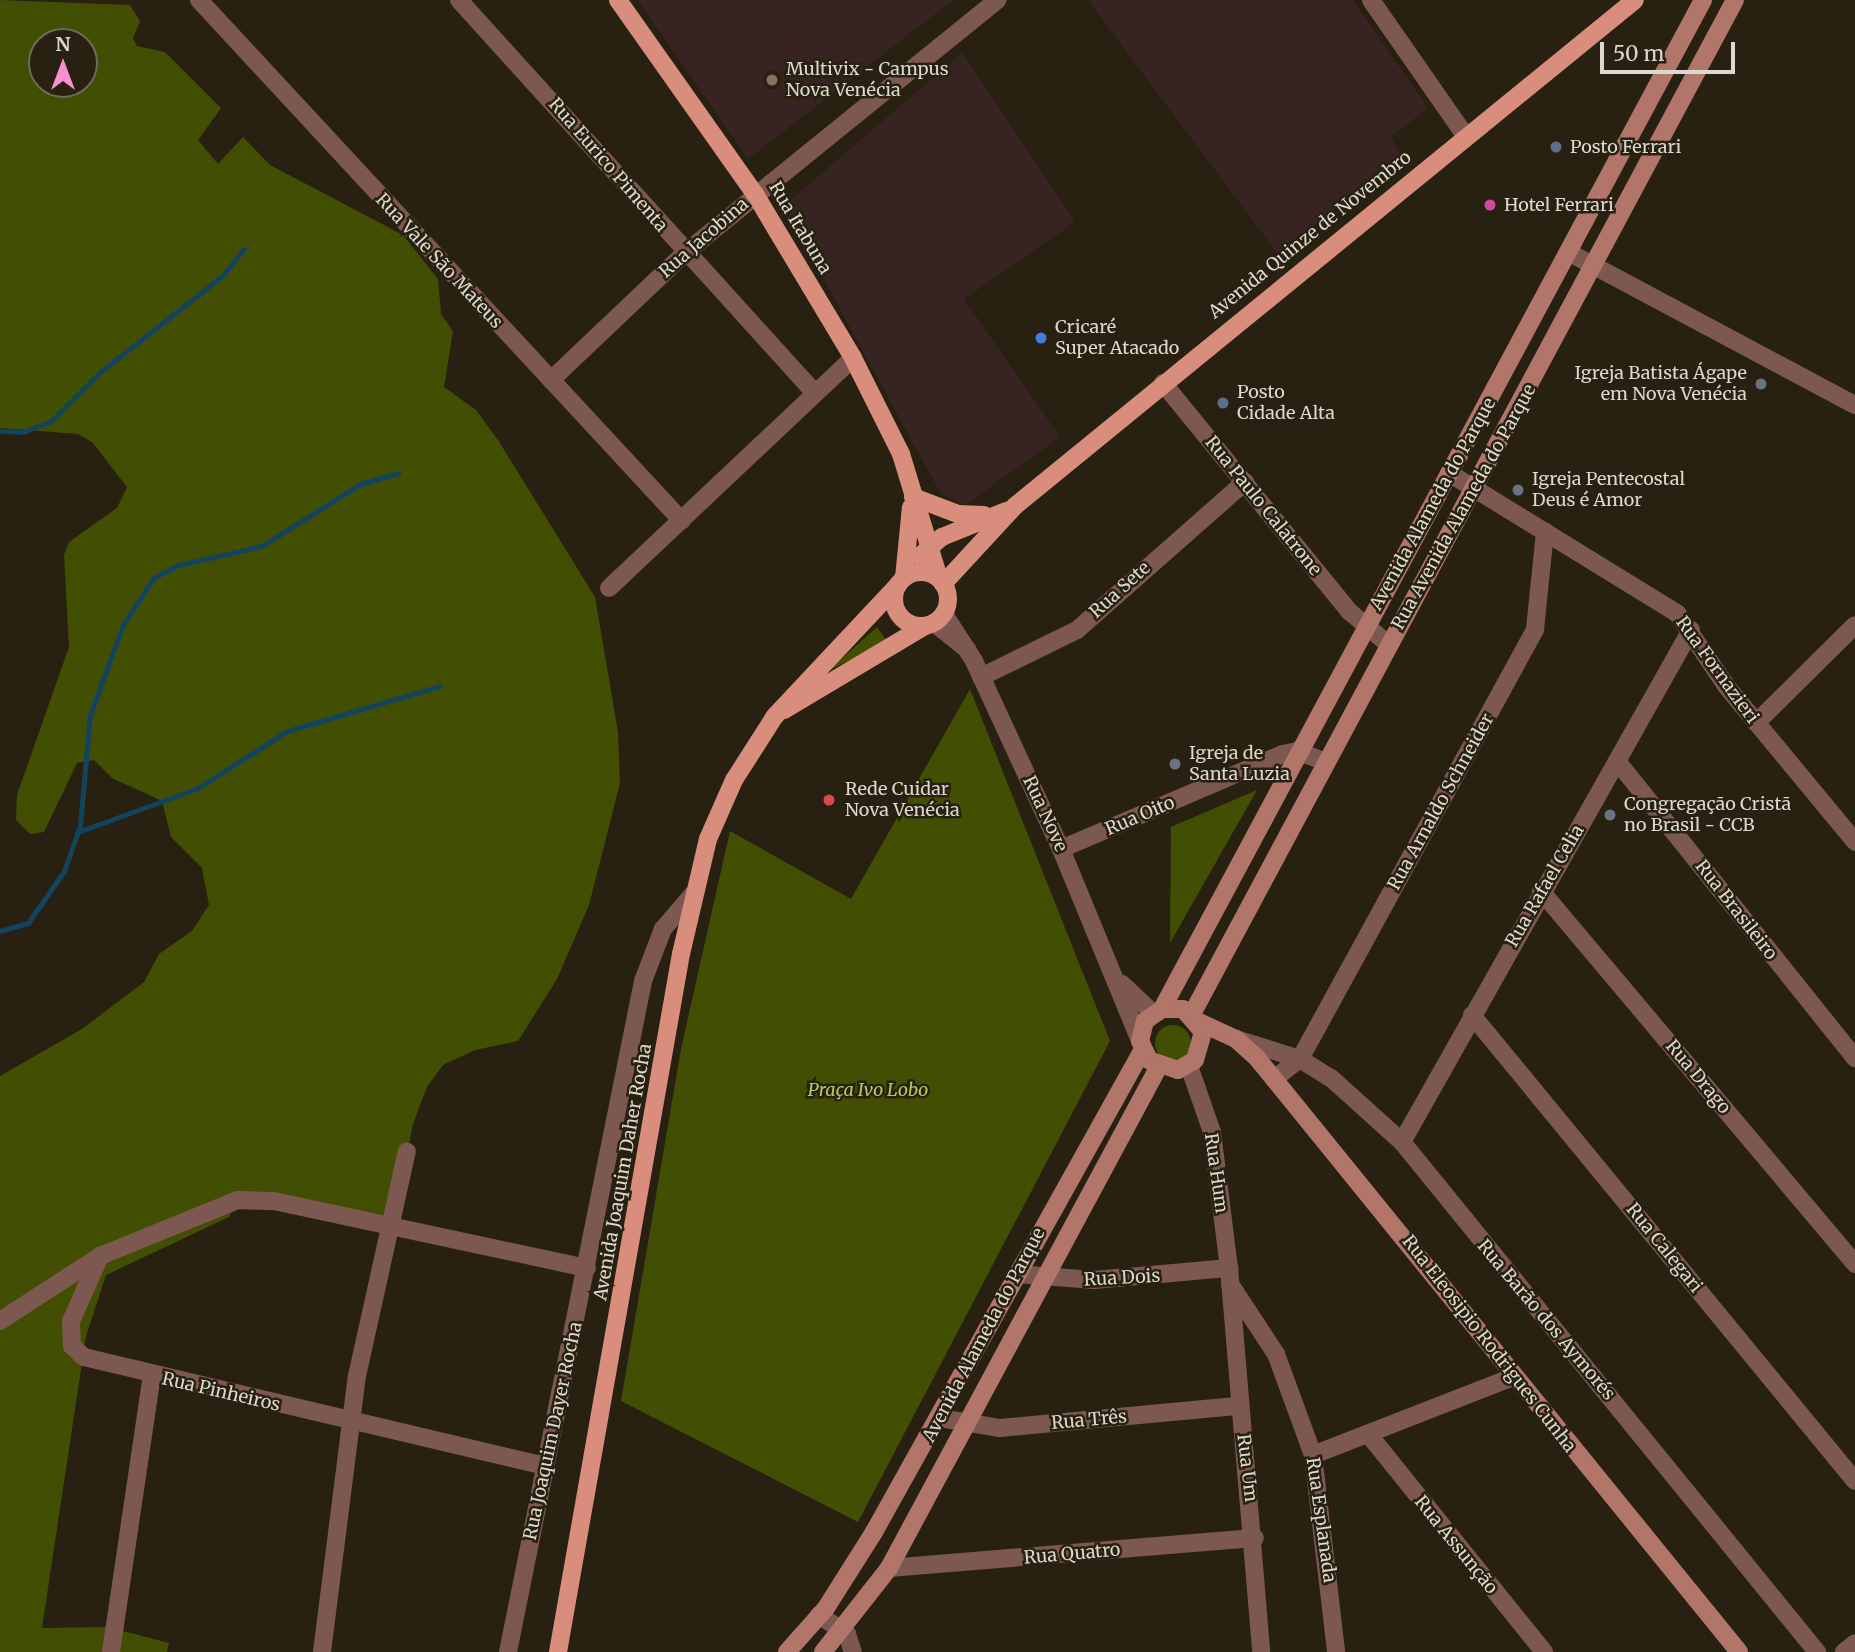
<!DOCTYPE html>
<html>
<head>
<meta charset="utf-8">
<style>
  body { margin:0 }
  #map { position:relative; width:1855px; height:1652px; overflow:hidden; background:#282111; font-family:Merriweather,serif }
  div>[style] { position:absolute }
  .industrial>* { inset:0; background:#372422 }
  .green>* { inset:0; background:#424f03 }
  .round { border-radius:50% }
  .stream>* { height:5px; margin:-2.5px; padding:0 2.5px; transform-origin:2.5px; border-radius:2.5px; background:#13445f }
  .street>* { height:18px; margin:-9px; padding:0 9px; transform-origin:9px; border-radius:9px; background:#7d5850 }
  .secondary>* { height:18px; margin:-9px; padding:0 9px; transform-origin:9px; border-radius:9px; background:#b17669 }
  .primary>* { height:18px; margin:-9px; padding:0 9px; transform-origin:9px; border-radius:9px; background:#d98d7c }
  .primary>.ring { margin:-9px; padding:0; box-sizing:content-box; background:none; border:18px solid #d98d7c; border-radius:50% }
  .dots>* { width:19px; height:19px; translate:-50% -50%; box-sizing:border-box; border:4px solid #282111; border-radius:50% }
  span { translate:-50% -50%; white-space:nowrap; text-align:center; line-height:1.15; -webkit-text-stroke:5px #282111; paint-order:stroke }
  .poi-label { font-size:18px; color:#dcd8cd }
  .left { translate:0 -50%; text-align:left }
  .right { translate:-100% -50%; text-align:right }
  .street-label { font-size:18px; color:#dcd8cd }
  .park-label { font-size:18px; color:#b5ce5b; font-style:italic }
  .north { position:absolute; left:28px; top:28px; width:70px; height:70px; box-sizing:border-box; background:#282111; border:2px solid #706a5c; border-radius:50%; rotate:0deg; font-size:19px; font-weight:700; line-height:28px; text-align:center; color:#dcd8cd }
  .north::after { content:''; display:block; margin:auto; width:24px; height:32px; background:#f790ce; clip-path:polygon(50% 0,100% 100%,50% 72%,0 100%) }
  .scale { position:absolute; left:1600px; top:42px; width:135px; height:32px; box-sizing:border-box; border:4px solid #dcd8cd; border-top:0; padding-left:9px; font-size:21px; line-height:24px; white-space:nowrap; color:#dcd8cd; -webkit-text-stroke:5px #282111; paint-order:stroke }
</style>
</head>
<body>
<div id="map">
  <div class="industrial">
    <i style="clip-path:polygon(638px 0,953px 0,748px 159px)"></i>
    <i style="clip-path:polygon(1088px 0,1353px 0,1428px 108px,1391px 137px,1403px 159px,1277px 253px)"></i>
    <i style="clip-path:polygon(962px 53px,1075px 222px,964px 299px,1060px 437px,965px 505px,941px 494px,784px 206px)"></i>
  </div>
  <div class="green">
    <i style="clip-path:polygon(evenodd,0 0,130px 5px,140px 21px,133px 38px,137px 46px,165px 52px,221px 108px,198px 140px,218px 164px,243px 137px,270px 165px,403px 235px,438px 279px,441px 314px,453px 331px,444px 387px,476px 410px,498px 440px,595px 597px,618px 732px,620px 783px,589px 905px,557px 979px,518px 1041px,475px 1050px,443px 1065px,427px 1087px,413px 1124px,395px 1214px,380px 1219px,234px 1206px,229px 1217px,106px 1275px,86px 1336px,42px 1628px,107px 1627px,169px 1643px,167px 1652px,0 1652px,0 1076px,82px 1029px,144px 982px,159px 954px,192px 931px,209px 905px,202px 868px,171px 837px,162px 801px,112px 778px,94px 760px,77px 763px,44px 832px,30px 834px,16px 820px,17px 795px,69px 647px,64px 555px,69px 542px,117px 508px,127px 487px,92px 442px,78px 434px,0 428px,0 0,42px 42px,84px 42px,84px 84px,42px 84px,42px 42px)"></i>
    <i style="clip-path:polygon(877px 627px,888px 643px,829px 670px)"></i>
    <i style="clip-path:polygon(970px 689px,1110px 1041px,858px 1522px,621px 1401px,681px 1049px,730px 831px,851px 899px)"></i>
    <i style="clip-path:polygon(1257px 790px,1170px 943px,1171px 827px)"></i>
    <i class="round" style="left:1155px;top:1025px;width:36px;height:36px"></i>
  </div>
  <div class="stream">
    <i style="left:0;top:431px;width:23px;rotate:2deg"></i>
    <i style="left:23px;top:432px;width:30px;rotate:-21deg"></i>
    <i style="left:51px;top:421px;width:68px;rotate:-45deg"></i>
    <i style="left:99px;top:373px;width:157px;rotate:-38.3deg"></i>
    <i style="left:222px;top:276px;width:35px;rotate:-51deg"></i>
    <i style="left:78px;top:832px;width:128px;rotate:-20.1deg"></i>
    <i style="left:198px;top:788px;width:106px;rotate:-32.6deg"></i>
    <i style="left:287px;top:731px;width:159px;rotate:-16.4deg"></i>
    <i style="left:0;top:931px;width:29px;rotate:-16deg"></i>
    <i style="left:28px;top:923px;width:63px;rotate:-55.3deg"></i>
    <i style="left:64px;top:871px;width:48px;rotate:-70.4deg"></i>
    <i style="left:80px;top:826px;width:111px;rotate:-84.9deg"></i>
    <i style="left:90px;top:715px;width:96px;rotate:-69.9deg"></i>
    <i style="left:123px;top:625px;width:56px;rotate:-57.4deg"></i>
    <i style="left:153px;top:578px;width:29px;rotate:-27deg"></i>
    <i style="left:179px;top:565px;width:85px;rotate:-12.9deg"></i>
    <i style="left:262px;top:546px;width:116px;rotate:-32.3deg"></i>
    <i style="left:360px;top:484px;width:40px;rotate:-16deg"></i>
  </div>
  <div class="street">
    <i style="left:199px;top:0;width:710px;rotate:47.17deg"></i>
    <i style="left:459px;top:0;width:529px;rotate:47.84deg"></i>
    <i style="left:1371px;top:0;width:165px;rotate:55.2deg"></i>
    <i style="left:1570px;top:253px;width:323px;rotate:28.1deg"></i>
    <i style="left:551px;top:380px;width:185px;rotate:-43.5deg"></i>
    <i style="left:685px;top:253px;width:402px;rotate:-39deg"></i>
    <i style="left:1163px;top:383px;width:296px;rotate:50.8deg"></i>
    <i style="left:1350px;top:612px;width:51px;rotate:40.2deg"></i>
    <i style="left:1449px;top:473px;width:268px;rotate:31.6deg"></i>
    <i style="left:1677px;top:613px;width:89px;rotate:56deg"></i>
    <i style="left:1727px;top:687px;width:201px;rotate:50.4deg"></i>
    <i style="left:609px;top:588px;width:335px;rotate:-43.3deg"></i>
    <i style="left:944px;top:614px;width:56px;rotate:57.4deg"></i>
    <i style="left:974px;top:661px;width:207px;rotate:65.2deg"></i>
    <i style="left:1061px;top:849px;width:208px;rotate:67.6deg"></i>
    <i style="left:934px;top:623px;width:43px;rotate:38.5deg"></i>
    <i style="left:981px;top:677px;width:107px;rotate:-26.1deg"></i>
    <i style="left:1077px;top:630px;width:224px;rotate:-41.4deg"></i>
    <i style="left:1756px;top:723px;width:139px;rotate:-44.7deg"></i>
    <i style="left:1617px;top:761px;width:381px;rotate:51.3deg"></i>
    <i style="left:1061px;top:849px;width:241px;rotate:-23.2deg"></i>
    <i style="left:1283px;top:754px;width:14px;rotate:-12deg"></i>
    <i style="left:1297px;top:751px;width:31px;rotate:21deg"></i>
    <i style="left:1541px;top:891px;width:488px;rotate:49.9deg"></i>
    <i style="left:1122px;top:984px;width:42px;rotate:43.1deg"></i>
    <i style="left:1472px;top:1015px;width:603px;rotate:50.58deg"></i>
    <i style="left:1236px;top:1039px;width:67px;rotate:17.4deg"></i>
    <i style="left:1300px;top:1059px;width:36px;rotate:32deg"></i>
    <i style="left:1331px;top:1078px;width:96px;rotate:42deg"></i>
    <i style="left:1402px;top:1142px;width:658px;rotate:50.86deg"></i>
    <i style="left:1189px;top:1066px;width:70px;rotate:70.8deg"></i>
    <i style="left:1212px;top:1132px;width:137px;rotate:82.9deg"></i>
    <i style="left:1229px;top:1268px;width:385px;rotate:85.2deg"></i>
    <i style="left:1274px;top:1079px;width:33px;rotate:-38deg"></i>
    <i style="left:1300px;top:1059px;width:490px;rotate:-61.3deg"></i>
    <i style="left:1535px;top:629px;width:98px;rotate:-84.1deg"></i>
    <i style="left:1402px;top:1142px;width:588px;rotate:-60.56deg"></i>
    <i style="left:100px;top:1256px;width:71px;rotate:114deg"></i>
    <i style="left:71px;top:1321px;width:25px;rotate:88deg"></i>
    <i style="left:72px;top:1346px;width:16px;rotate:43deg"></i>
    <i style="left:84px;top:1357px;width:474px;rotate:13.3deg"></i>
    <i style="left:1016px;top:1274px;width:78px;rotate:4.4deg"></i>
    <i style="left:1094px;top:1280px;width:136px;rotate:-5.1deg"></i>
    <i style="left:1230px;top:1284px;width:84px;rotate:56.7deg"></i>
    <i style="left:1276px;top:1354px;width:108px;rotate:69.9deg"></i>
    <i style="left:1313px;top:1455px;width:198px;rotate:83.3deg"></i>
    <i style="left:0;top:1321px;width:119px;rotate:-33deg"></i>
    <i style="left:100px;top:1256px;width:149px;rotate:-22.1deg"></i>
    <i style="left:238px;top:1200px;width:36px;rotate:2deg"></i>
    <i style="left:274px;top:1201px;width:320px;rotate:12.1deg"></i>
    <i style="left:940px;top:1418px;width:61px;rotate:9.5deg"></i>
    <i style="left:1000px;top:1428px;width:240px;rotate:-5.3deg"></i>
    <i style="left:1369px;top:1435px;width:279px;rotate:51.1deg"></i>
    <i style="left:1313px;top:1455px;width:215px;rotate:-21.3deg"></i>
    <i style="left:889px;top:1568px;width:367px;rotate:-4.7deg"></i>
    <i style="left:819px;top:1615px;width:34px;rotate:34deg"></i>
    <i style="left:847px;top:1634px;width:19px;rotate:72deg"></i>
    <i style="left:111px;top:1652px;width:280px;rotate:-81.6deg"></i>
    <i style="left:322px;top:1652px;width:278px;rotate:-82.8deg"></i>
    <i style="left:357px;top:1376px;width:230px;rotate:-77.5deg"></i>
    <i style="left:508px;top:1652px;width:684px;rotate:-78.62deg"></i>
    <i style="left:643px;top:981px;width:56px;rotate:-69deg"></i>
    <i style="left:663px;top:929px;width:46px;rotate:-49.4deg"></i>
    <i style="left:1844px;top:1652px;width:14px;rotate:-39deg"></i>
  </div>
  <div class="secondary">
    <i style="left:1162px;top:1009px;width:21px"></i>
    <i style="left:1183px;top:1009px;width:30px;rotate:49deg"></i>
    <i style="left:1203px;top:1032px;width:29px;rotate:106deg"></i>
    <i style="left:1195px;top:1060px;width:20px;rotate:150deg"></i>
    <i style="left:1178px;top:1070px;width:31px;rotate:-161deg"></i>
    <i style="left:1149px;top:1060px;width:21px;rotate:-115deg"></i>
    <i style="left:1140px;top:1041px;width:21px;rotate:-76deg"></i>
    <i style="left:1145px;top:1021px;width:21px;rotate:-35deg"></i>
    <i style="left:1162px;top:1009px;width:1145px;rotate:-61.8deg"></i>
    <i style="left:1192px;top:1014px;width:1150px;rotate:-61.83deg"></i>
    <i style="left:1199px;top:1022px;width:41px;rotate:24.7deg"></i>
    <i style="left:1236px;top:1039px;width:28px;rotate:42deg"></i>
    <i style="left:1257px;top:1058px;width:765px;rotate:50.94deg"></i>
    <i style="left:787px;top:1652px;width:59px;rotate:-48.4deg"></i>
    <i style="left:826px;top:1608px;width:90px;rotate:-57.7deg"></i>
    <i style="left:874px;top:1532px;width:551px;rotate:-60.87deg"></i>
    <i style="left:823px;top:1652px;width:107px;rotate:-51.8deg"></i>
    <i style="left:889px;top:1568px;width:568px;rotate:-61.72deg"></i>
  </div>
  <div class="primary">
    <i style="left:618px;top:0;width:237px;rotate:54.8deg"></i>
    <i style="left:755px;top:194px;width:191px;rotate:59.1deg"></i>
    <i style="left:853px;top:358px;width:107px;rotate:63.4deg"></i>
    <i style="left:901px;top:454px;width:130px;rotate:73deg"></i>
    <i style="left:913px;top:497px;width:48px;rotate:20.7deg"></i>
    <i style="left:958px;top:514px;width:26px;rotate:2deg"></i>
    <i style="left:920px;top:556px;width:29px;rotate:-41deg"></i>
    <i style="left:942px;top:537px;width:69px;rotate:-22.1deg"></i>
    <i class="ring" style="left:894px;top:572px;width:36px;height:36px"></i>
    <i style="left:904px;top:578px;width:71px;rotate:-84.4deg"></i>
    <i style="left:943px;top:584px;width:106px;rotate:-47.3deg"></i>
    <i style="left:1015px;top:506px;width:800px;rotate:-39.22deg"></i>
    <i style="left:784px;top:710px;width:164px;rotate:-30.8deg"></i>
    <i style="left:558px;top:1652px;width:709px;rotate:-80.01deg"></i>
    <i style="left:681px;top:954px;width:118px;rotate:-76.8deg"></i>
    <i style="left:708px;top:839px;width:64px;rotate:-66.2deg"></i>
    <i style="left:734px;top:780px;width:76px;rotate:-57.4deg"></i>
    <i style="left:775px;top:716px;width:180px;rotate:-46.8deg"></i>
  </div>
  <div class="dots">
    <i style="left:772px;top:80px;background:#8d6e63"></i>
    <i style="left:1556px;top:147px;background:#5c6f8a"></i>
    <i style="left:1490px;top:205px;background:#d1479c"></i>
    <i style="left:1041px;top:338px;background:#3f7fe0"></i>
    <i style="left:1761px;top:384px;background:#6b7280"></i>
    <i style="left:1223px;top:403px;background:#5c6f8a"></i>
    <i style="left:1518px;top:490px;background:#6b7280"></i>
    <i style="left:1175px;top:764px;background:#6b7280"></i>
    <i style="left:829px;top:800px;background:#e0444e"></i>
    <i style="left:1610px;top:815px;background:#6b7280"></i>
  </div>
  <div class="poi-label">
    <span class="left" style="left:786px;top:80px">Multivix - Campus<br>Nova Venécia</span>
    <span class="left" style="left:1570px;top:147px">Posto Ferrari</span>
    <span class="left" style="left:1504px;top:205px">Hotel Ferrari</span>
    <span class="left" style="left:1055px;top:338px">Cricaré<br>Super Atacado</span>
    <span class="right" style="left:1747px;top:384px">Igreja Batista Ágape<br>em Nova Venécia</span>
    <span class="left" style="left:1237px;top:403px">Posto<br>Cidade Alta</span>
    <span class="left" style="left:1532px;top:490px">Igreja Pentecostal<br>Deus é Amor</span>
    <span class="left" style="left:1189px;top:764px">Igreja de<br>Santa Luzia</span>
    <span class="left" style="left:845px;top:800px">Rede Cuidar<br>Nova Venécia</span>
    <span class="left" style="left:1624px;top:815px">Congregação Cristã<br>no Brasil - CCB</span>
  </div>
  <div class="street-label">
    <span style="left:608px;top:165px;rotate:49deg">Rua Eurico Pimenta</span>
    <span style="left:800px;top:228px;rotate:59deg">Rua Itabuna</span>
    <span style="left:1310px;top:235px;rotate:-39deg">Avenida Quinze de Novembro</span>
    <span style="left:704px;top:238px;rotate:-41deg">Rua Jacobina</span>
    <span style="left:439px;top:261px;rotate:47deg">Rua Vale São Mateus</span>
    <span style="left:1433px;top:504px;rotate:-61deg">Avenida Alameda do Parque</span>
    <span style="left:1263px;top:506px;rotate:51deg">Rua Paulo Calatrone</span>
    <span style="left:1464px;top:507px;rotate:-61deg">Rua Avenida Alameda do Parque</span>
    <span style="left:1120px;top:590px;rotate:-42deg">Rua Sete</span>
    <span style="left:1717px;top:670px;rotate:54deg">Rua Fornazieri</span>
    <span style="left:1441px;top:802px;rotate:-61deg">Rua Arnaldo Schneider</span>
    <span style="left:1045px;top:814px;rotate:65deg">Rua Nove</span>
    <span style="left:1140px;top:816px;rotate:-23deg">Rua Oito</span>
    <span style="left:1545px;top:886px;rotate:-60deg">Rua Rafael Celia</span>
    <span style="left:1736px;top:910px;rotate:52deg">Rua Brasileiro</span>
    <span style="left:1698px;top:1077px;rotate:50deg">Rua Drago</span>
    <span style="left:623px;top:1172px;rotate:-80deg">Avenida Joaquim Daher Rocha</span>
    <span style="left:1216px;top:1173px;rotate:82deg">Rua Hum</span>
    <span style="left:1664px;top:1248px;rotate:51deg">Rua Calegari</span>
    <span style="left:1122px;top:1278px;rotate:-3deg">Rua Dois</span>
    <span style="left:1546px;top:1320px;rotate:50deg">Rua Barão dos Aymorés</span>
    <span style="left:984px;top:1335px;rotate:-62deg">Avenida Alameda do Parque</span>
    <span style="left:1489px;top:1344px;rotate:52deg">Rua Eleosipio Rodrigues Cunha</span>
    <span style="left:221px;top:1392px;rotate:13deg">Rua Pinheiros</span>
    <span style="left:1089px;top:1420px;rotate:-5deg">Rua Três</span>
    <span style="left:553px;top:1431px;rotate:-78deg">Rua Joaquim Dayer Rocha</span>
    <span style="left:1247px;top:1468px;rotate:83deg">Rua Um</span>
    <span style="left:1321px;top:1520px;rotate:82deg">Rua Esplanada</span>
    <span style="left:1456px;top:1545px;rotate:51deg">Rua Assunção</span>
    <span style="left:1072px;top:1554px;rotate:-5deg">Rua Quatro</span>
  </div>
  <div class="park-label">
    <span style="left:868px;top:1090px">Praça Ivo Lobo</span>
  </div>
  <div class="north">N</div>
  <div class="scale">50 m</div>
</div>
</body>
</html>
